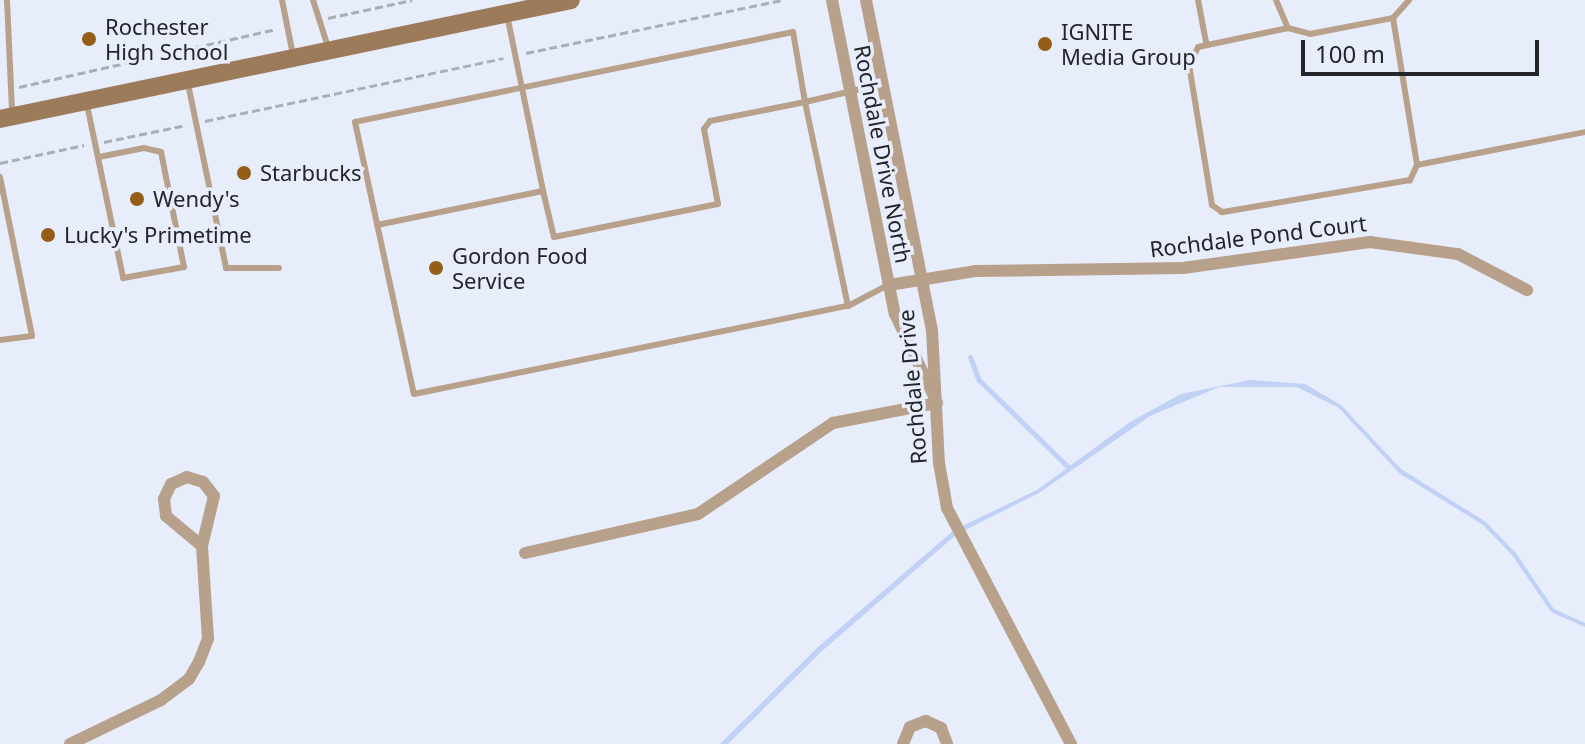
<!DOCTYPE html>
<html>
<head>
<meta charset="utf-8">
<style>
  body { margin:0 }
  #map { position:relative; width:1585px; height:744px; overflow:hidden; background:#e8edfc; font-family:"Noto Sans",sans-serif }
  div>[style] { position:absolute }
  .water>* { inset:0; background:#c1d0f5 }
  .stream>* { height:5px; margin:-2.5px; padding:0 2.5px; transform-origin:2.5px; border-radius:2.5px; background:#c1d0f5 }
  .path>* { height:3px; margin-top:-1.5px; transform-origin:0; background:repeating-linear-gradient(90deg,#aaaeba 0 8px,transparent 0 12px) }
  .service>* { height:6px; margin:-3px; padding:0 3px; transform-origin:3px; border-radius:3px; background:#b8a18b }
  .minor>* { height:12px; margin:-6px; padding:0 6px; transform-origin:6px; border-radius:6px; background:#b8a18b }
  .secondary>* { height:18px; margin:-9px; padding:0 9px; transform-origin:9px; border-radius:9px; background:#9c7b5b }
  .dots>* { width:22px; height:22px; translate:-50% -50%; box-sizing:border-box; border:4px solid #e8edfc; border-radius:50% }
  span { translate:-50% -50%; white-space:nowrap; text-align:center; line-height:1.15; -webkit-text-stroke:7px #e8edfc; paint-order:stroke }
  .poi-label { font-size:22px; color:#23252a }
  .left { translate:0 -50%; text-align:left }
  .street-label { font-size:22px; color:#23252a }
  .scale { position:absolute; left:1301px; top:40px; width:238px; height:36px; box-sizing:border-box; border:4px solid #23252a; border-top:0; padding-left:10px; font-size:24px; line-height:28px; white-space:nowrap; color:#23252a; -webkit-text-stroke:6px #e8edfc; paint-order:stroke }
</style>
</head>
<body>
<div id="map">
  <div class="water">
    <i style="clip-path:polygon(1250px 380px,1305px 384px,1341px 405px,1401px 469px,1486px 522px,1516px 553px,1554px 609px,1585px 623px,1585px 627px,1551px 612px,1512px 555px,1483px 525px,1399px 473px,1339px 408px,1297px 387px,1219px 387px,1150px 416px,1039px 493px,957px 534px,821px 652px,728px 744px,720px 744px,817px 648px,954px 530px,1037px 490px,1130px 422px,1181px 394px)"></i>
  </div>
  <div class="stream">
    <i style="left:970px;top:357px;width:25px;rotate:69deg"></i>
    <i style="left:979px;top:380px;width:124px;rotate:44.3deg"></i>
  </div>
  <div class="path">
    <i style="left:328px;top:18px;width:86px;rotate:-12.1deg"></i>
    <i style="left:526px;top:53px;width:260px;rotate:-11.7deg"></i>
    <i style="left:19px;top:87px;width:264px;rotate:-12.7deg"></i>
    <i style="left:205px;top:121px;width:305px;rotate:-11.9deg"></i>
    <i style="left:104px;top:142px;width:84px;rotate:-11.7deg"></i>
    <i style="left:0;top:163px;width:86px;rotate:-12.1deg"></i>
  </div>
  <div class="service">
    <i style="left:7px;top:0;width:112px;rotate:87.4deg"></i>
    <i style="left:282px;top:0;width:56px;rotate:78.7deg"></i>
    <i style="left:313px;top:0;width:49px;rotate:72.3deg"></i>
    <i style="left:1198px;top:0;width:43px;rotate:79.2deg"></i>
    <i style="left:1276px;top:0;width:30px;rotate:67deg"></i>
    <i style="left:507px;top:15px;width:180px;rotate:78.4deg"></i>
    <i style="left:1393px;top:18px;width:149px;rotate:80.7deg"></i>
    <i style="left:1417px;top:165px;width:17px;rotate:115deg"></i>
    <i style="left:1410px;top:180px;width:191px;rotate:170.3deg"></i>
    <i style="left:1222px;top:212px;width:12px;rotate:-145deg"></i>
    <i style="left:1212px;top:205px;width:142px;rotate:-99.3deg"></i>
    <i style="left:1189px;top:65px;width:20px;rotate:-63deg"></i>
    <i style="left:1198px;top:47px;width:92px;rotate:-11.9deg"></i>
    <i style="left:1288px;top:28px;width:23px;rotate:15deg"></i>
    <i style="left:1310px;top:34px;width:85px;rotate:-10.9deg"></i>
    <i style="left:1393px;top:18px;width:24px;rotate:-48deg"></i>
    <i style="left:188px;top:84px;width:188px;rotate:78.3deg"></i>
    <i style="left:226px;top:268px;width:53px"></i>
    <i style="left:882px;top:84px;width:79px;rotate:166.8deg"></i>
    <i style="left:805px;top:102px;width:71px;rotate:-99.7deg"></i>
    <i style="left:793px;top:32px;width:447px;rotate:168.4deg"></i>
    <i style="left:355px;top:122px;width:278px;rotate:77.8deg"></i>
    <i style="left:414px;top:394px;width:443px;rotate:-11.5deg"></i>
    <i style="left:848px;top:306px;width:45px;rotate:-27.7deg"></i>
    <i style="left:87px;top:105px;width:177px;rotate:78.2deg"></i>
    <i style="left:123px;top:278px;width:62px;rotate:-10.2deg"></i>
    <i style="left:184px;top:267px;width:117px;rotate:-101.3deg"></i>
    <i style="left:161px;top:152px;width:17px;rotate:-167deg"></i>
    <i style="left:144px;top:148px;width:46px;rotate:168.7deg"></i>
    <i style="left:1417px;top:165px;width:171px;rotate:-11.1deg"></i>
    <i style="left:0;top:177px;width:162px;rotate:78.6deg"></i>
    <i style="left:32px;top:336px;width:32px;rotate:173deg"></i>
    <i style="left:377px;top:225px;width:169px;rotate:-11.6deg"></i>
    <i style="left:543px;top:191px;width:47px;rotate:76.6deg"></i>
    <i style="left:554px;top:237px;width:167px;rotate:-11.4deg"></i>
    <i style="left:718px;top:204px;width:76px;rotate:-100.6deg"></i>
    <i style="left:704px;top:129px;width:10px;rotate:-53deg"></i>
    <i style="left:710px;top:121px;width:97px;rotate:-11.3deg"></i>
    <i style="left:805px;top:102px;width:208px;rotate:78.1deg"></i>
  </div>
  <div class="minor">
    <i style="left:832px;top:0;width:320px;rotate:78.7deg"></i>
    <i style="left:895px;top:314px;width:91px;rotate:64.6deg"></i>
    <i style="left:866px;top:0;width:337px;rotate:78.7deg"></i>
    <i style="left:932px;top:330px;width:133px;rotate:87deg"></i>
    <i style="left:939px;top:463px;width:46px;rotate:79.9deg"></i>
    <i style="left:947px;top:508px;width:267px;rotate:62.3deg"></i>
    <i style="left:889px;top:285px;width:87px;rotate:-9.2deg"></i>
    <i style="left:975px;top:271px;width:208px;rotate:-0.8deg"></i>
    <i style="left:1183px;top:268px;width:189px;rotate:-7.9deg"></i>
    <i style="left:1370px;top:242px;width:89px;rotate:7.8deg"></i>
    <i style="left:1458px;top:254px;width:78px;rotate:27.6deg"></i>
    <i style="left:525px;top:553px;width:177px;rotate:-12.7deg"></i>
    <i style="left:698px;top:514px;width:163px;rotate:-34deg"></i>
    <i style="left:833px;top:423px;width:106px;rotate:-10.9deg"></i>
    <i style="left:70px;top:744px;width:101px;rotate:-25.8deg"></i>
    <i style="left:161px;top:700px;width:35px;rotate:-37deg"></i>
    <i style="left:189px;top:679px;width:20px;rotate:-60deg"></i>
    <i style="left:199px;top:662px;width:25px;rotate:-69deg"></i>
    <i style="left:208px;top:639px;width:93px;rotate:-93.7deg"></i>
    <i style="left:202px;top:546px;width:51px;rotate:-76.5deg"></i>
    <i style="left:214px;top:496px;width:18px;rotate:-128deg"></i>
    <i style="left:203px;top:482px;width:17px;rotate:-163deg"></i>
    <i style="left:187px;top:477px;width:17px;rotate:156deg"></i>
    <i style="left:171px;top:484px;width:17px;rotate:115deg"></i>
    <i style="left:164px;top:499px;width:17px;rotate:83deg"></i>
    <i style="left:166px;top:516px;width:47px;rotate:39.8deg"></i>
    <i style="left:903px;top:744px;width:18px;rotate:-68deg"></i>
    <i style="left:910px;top:727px;width:17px;rotate:-21deg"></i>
    <i style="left:926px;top:721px;width:17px;rotate:25deg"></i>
    <i style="left:941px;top:728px;width:17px;rotate:69deg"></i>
  </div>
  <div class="secondary">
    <i style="left:0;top:119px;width:583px;rotate:-11.77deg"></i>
  </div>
  <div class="dots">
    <i style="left:89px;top:39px;background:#955d17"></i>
    <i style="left:1045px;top:44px;background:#955d17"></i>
    <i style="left:244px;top:173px;background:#955d17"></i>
    <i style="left:137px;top:199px;background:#955d17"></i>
    <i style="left:48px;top:235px;background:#955d17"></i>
    <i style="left:436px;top:268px;background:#955d17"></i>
  </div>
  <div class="poi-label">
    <span class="left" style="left:105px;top:39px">Rochester<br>High School</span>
    <span class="left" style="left:1061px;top:44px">IGNITE<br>Media Group</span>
    <span class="left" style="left:260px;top:173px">Starbucks</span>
    <span class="left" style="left:153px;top:199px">Wendy's</span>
    <span class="left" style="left:64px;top:235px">Lucky's Primetime</span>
    <span class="left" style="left:452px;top:268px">Gordon Food<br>Service</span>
  </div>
  <div class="street-label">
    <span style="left:883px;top:154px;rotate:79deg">Rochdale Drive North</span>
    <span style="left:1258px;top:236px;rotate:-7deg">Rochdale Pond Court</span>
    <span style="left:912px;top:387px;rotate:-95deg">Rochdale Drive</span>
  </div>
  <div class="scale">100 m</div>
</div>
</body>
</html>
